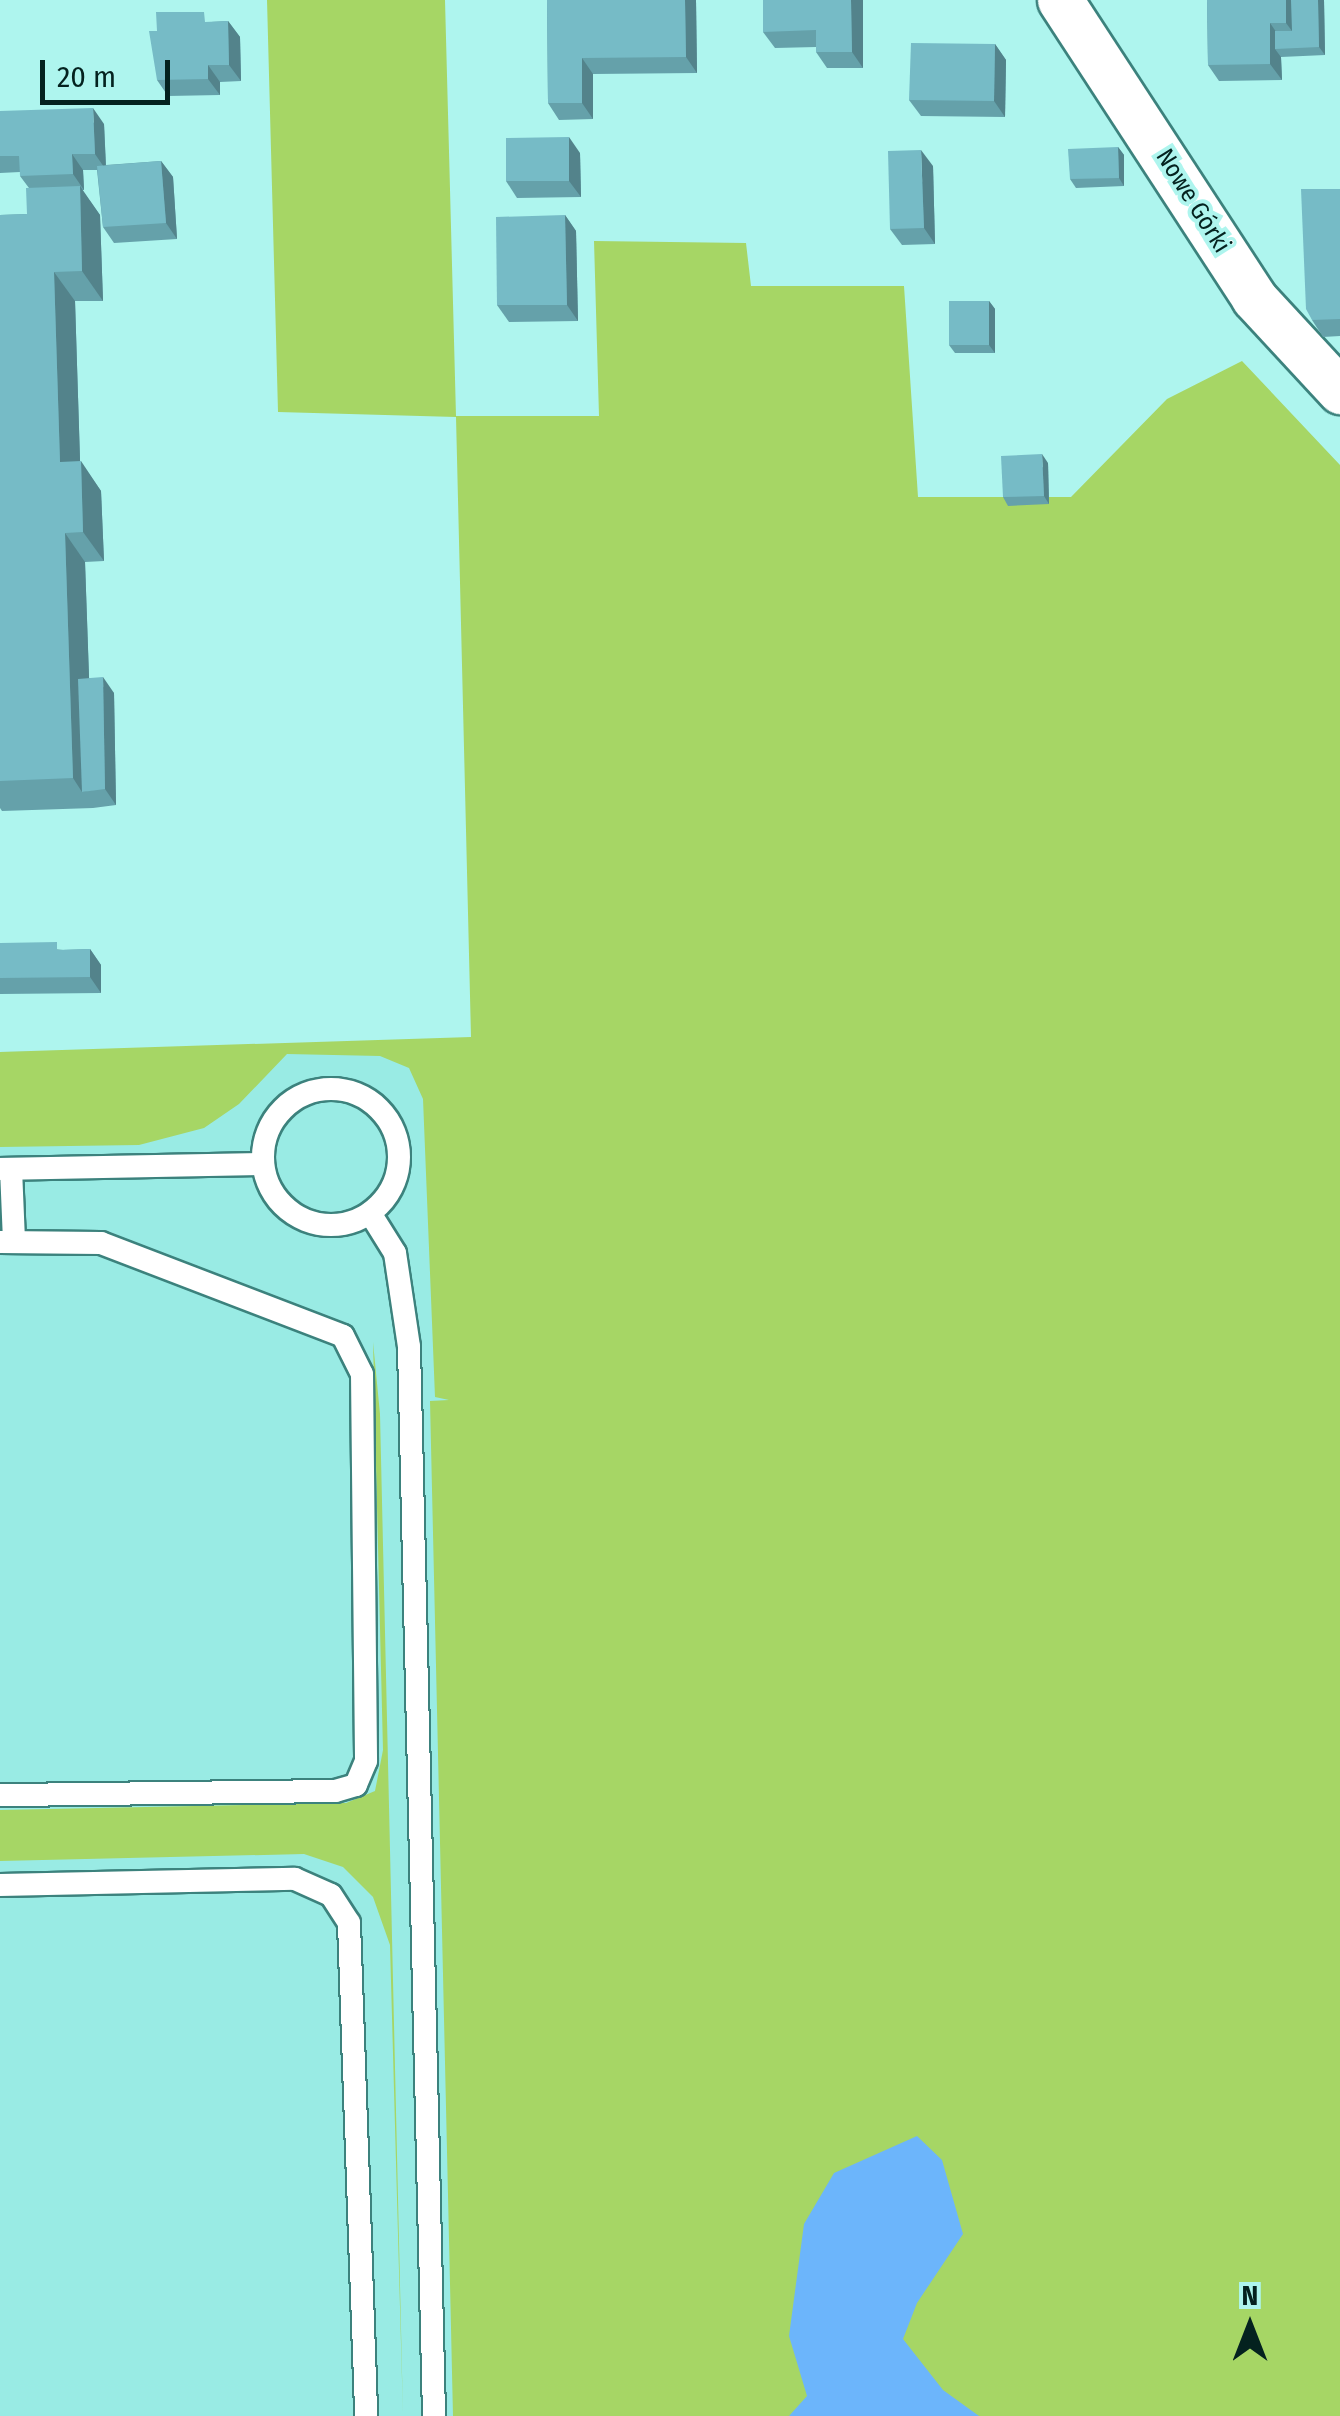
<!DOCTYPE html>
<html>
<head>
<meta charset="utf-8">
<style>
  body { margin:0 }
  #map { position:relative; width:1340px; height:2416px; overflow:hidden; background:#aef5ee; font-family:"Fira Sans Condensed",sans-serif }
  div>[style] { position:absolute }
  .built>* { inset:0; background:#99ebe4 }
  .green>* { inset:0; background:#a6d665 }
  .water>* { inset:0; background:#6cb5fb }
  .roads { filter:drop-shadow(2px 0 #3c827d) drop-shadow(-2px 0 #3c827d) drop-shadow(0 2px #3c827d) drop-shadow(0 -2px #3c827d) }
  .service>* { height:22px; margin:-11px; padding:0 11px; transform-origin:11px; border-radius:11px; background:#fff }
  .service>.ring { margin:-11px; padding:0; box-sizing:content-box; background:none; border:22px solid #fff; border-radius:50% }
  .minor>* { height:45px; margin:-22.5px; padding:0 22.5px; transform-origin:22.5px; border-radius:22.5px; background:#fff }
  .wall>* { inset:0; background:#65a1aa }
  .shaded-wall>* { inset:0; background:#53838b }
  .building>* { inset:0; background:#76bbc6 }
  span { translate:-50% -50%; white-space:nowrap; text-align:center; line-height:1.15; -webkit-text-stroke:8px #aef5ee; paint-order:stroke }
  .street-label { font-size:25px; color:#04221f }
  .north { position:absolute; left:1200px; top:2276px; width:100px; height:100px; -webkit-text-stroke:8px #aef5ee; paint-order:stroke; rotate:0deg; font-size:28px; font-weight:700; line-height:40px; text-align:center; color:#04221f }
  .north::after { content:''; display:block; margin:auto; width:35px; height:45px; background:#04221f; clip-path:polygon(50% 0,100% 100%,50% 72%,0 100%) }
  .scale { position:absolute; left:40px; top:60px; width:130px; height:45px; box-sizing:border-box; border:5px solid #04221f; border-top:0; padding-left:12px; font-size:30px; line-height:35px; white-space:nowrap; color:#04221f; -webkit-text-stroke:8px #aef5ee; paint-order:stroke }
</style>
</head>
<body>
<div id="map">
  <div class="built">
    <i style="clip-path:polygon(448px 1042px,481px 2416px,0 2416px,0 1052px)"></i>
  </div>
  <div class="green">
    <i style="clip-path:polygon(267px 0,445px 0,456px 416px,599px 416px,594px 241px,746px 243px,751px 286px,904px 286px,918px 497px,1071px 497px,1167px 399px,1242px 361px,1340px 465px,1340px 2416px,453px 2416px,430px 1401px,449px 1400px,435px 1397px,423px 1099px,409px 1068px,380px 1056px,287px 1054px,239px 1104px,204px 1128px,139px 1145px,0 1147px,0 1052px,471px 1037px,456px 417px,278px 412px)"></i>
    <i style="clip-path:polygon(373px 1342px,380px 1414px,403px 2416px,390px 1945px,373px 1897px,343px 1867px,304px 1854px,0 1861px,0 1810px,346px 1803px,375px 1791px,383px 1750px)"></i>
  </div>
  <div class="water">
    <i style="clip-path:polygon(917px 2136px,942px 2160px,963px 2234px,917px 2303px,903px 2339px,943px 2390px,979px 2416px,789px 2416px,807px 2396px,789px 2336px,804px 2224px,834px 2173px)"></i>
  </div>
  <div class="roads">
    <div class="service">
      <i class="ring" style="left:263px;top:1089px;width:114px;height:114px"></i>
      <i style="left:0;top:1169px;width:263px;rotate:-1.1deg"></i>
      <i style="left:11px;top:1169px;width:73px;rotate:87.6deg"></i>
      <i style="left:370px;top:1213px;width:47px;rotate:58deg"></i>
      <i style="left:395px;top:1253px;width:95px;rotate:81.5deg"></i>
      <i style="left:409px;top:1347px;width:1069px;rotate:88.66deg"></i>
      <i style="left:0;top:1242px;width:101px;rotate:0.6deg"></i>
      <i style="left:101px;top:1243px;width:259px;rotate:21deg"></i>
      <i style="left:343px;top:1336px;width:42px;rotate:63.4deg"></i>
      <i style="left:362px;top:1374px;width:387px;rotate:89.4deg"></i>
      <i style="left:366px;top:1761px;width:26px;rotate:113deg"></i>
      <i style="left:356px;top:1785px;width:22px;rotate:164deg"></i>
      <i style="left:335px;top:1791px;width:335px;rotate:179.3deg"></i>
      <i style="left:0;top:1885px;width:295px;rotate:-1.2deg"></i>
      <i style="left:295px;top:1879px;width:39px;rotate:24deg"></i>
      <i style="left:331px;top:1895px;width:33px;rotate:57deg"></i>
      <i style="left:349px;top:1923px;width:493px;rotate:88deg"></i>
    </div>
    <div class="minor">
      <i style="left:1060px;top:0;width:356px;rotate:56.9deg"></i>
      <i style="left:1254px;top:298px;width:127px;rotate:47.2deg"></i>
    </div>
  </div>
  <div class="wall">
    <i style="clip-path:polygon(547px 0,696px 0,697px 73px,593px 74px,593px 119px,559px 120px,548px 103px)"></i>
    <i style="clip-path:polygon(763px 0,863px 0,863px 68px,827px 68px,816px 52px,816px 47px,775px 48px,763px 32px)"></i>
    <i style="clip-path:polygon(1207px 0,1324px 0,1325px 55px,1281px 57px,1282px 80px,1219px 81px,1208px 65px)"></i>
    <i style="clip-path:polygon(228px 21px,240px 37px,241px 81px,220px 82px,220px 95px,168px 96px,157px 80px,157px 31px,211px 22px)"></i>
    <i style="clip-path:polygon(995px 44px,1006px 60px,1005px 117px,921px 116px,909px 100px)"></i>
    <i style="clip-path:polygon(0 111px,104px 124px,106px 165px,161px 161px,173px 177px,177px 239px,114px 243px,103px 227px,97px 170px,83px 170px,84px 190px,82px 190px,100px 215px,103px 301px,75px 301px,80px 461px,101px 491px,104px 561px,85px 562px,89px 678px,114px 693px,116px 805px,93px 808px,2px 811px,0 808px,0 215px,27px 214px,29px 188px,20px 176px,20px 172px,0 173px)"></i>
    <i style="clip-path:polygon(1118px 147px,1124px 155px,1124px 186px,1076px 188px,1070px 179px)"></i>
    <i style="clip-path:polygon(580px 153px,581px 197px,517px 198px,506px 181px)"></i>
    <i style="clip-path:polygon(933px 166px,935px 244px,902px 245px,890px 229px)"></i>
    <i style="clip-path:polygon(1340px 189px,1340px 336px,1323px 337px,1312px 320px)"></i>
    <i style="clip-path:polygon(565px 215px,576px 231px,578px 321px,509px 322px,497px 305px)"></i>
    <i style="clip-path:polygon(989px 301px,995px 309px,995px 353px,955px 353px,949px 345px)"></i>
    <i style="clip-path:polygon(1048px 463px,1049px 504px,1008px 506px,1003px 497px)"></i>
    <i style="clip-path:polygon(0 943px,63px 950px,90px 949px,101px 965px,101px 993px,0 994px)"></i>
  </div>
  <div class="shaded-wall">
    <i style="clip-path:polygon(685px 0,696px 0,697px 73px,686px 57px)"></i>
    <i style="clip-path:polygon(851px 0,863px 0,863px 68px,852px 52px)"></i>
    <i style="clip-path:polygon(1286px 0,1297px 0,1298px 39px,1286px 23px)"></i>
    <i style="clip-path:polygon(1318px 0,1324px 0,1325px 55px,1319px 47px)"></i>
    <i style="clip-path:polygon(228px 21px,240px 37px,241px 81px,229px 65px)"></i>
    <i style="clip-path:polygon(1270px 23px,1281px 39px,1275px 49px,1281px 57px,1282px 80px,1270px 64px)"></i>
    <i style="clip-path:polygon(995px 44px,1006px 60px,1005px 117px,994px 101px)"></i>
    <i style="clip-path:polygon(582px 58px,593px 74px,593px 119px,582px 103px)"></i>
    <i style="clip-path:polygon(208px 65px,220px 82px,220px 95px,208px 79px)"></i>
    <i style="clip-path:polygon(93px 108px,104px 124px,106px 170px,95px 154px)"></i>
    <i style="clip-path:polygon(569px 137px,580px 153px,581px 197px,569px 181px)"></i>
    <i style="clip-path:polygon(1118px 147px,1124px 155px,1124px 186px,1119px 178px)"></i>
    <i style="clip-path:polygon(921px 150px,933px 166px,935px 244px,924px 228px)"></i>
    <i style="clip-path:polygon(72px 154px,83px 170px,84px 190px,73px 174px)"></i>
    <i style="clip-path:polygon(161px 161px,173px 177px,177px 239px,166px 223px)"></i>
    <i style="clip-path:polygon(80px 186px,100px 215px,103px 301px,82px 271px)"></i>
    <i style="clip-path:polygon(565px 215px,576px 231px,578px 321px,567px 305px)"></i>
    <i style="clip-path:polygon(54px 272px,75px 301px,81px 491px,60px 462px)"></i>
    <i style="clip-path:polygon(989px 301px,995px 309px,995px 353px,989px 345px)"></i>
    <i style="clip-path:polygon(1042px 454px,1048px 463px,1049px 504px,1044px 496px)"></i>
    <i style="clip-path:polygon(81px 461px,101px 491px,104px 561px,83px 532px)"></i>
    <i style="clip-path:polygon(65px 533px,85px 562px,93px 790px,82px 792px,73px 778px)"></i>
    <i style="clip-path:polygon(103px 677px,114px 693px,116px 805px,105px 789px)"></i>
    <i style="clip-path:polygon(90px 949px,101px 965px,101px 993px,90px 977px)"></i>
  </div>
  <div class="building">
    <i style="clip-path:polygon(547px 0,685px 0,686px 57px,582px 58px,582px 103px,548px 103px)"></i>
    <i style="clip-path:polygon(763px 0,851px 0,852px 52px,816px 52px,816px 30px,763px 32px)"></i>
    <i style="clip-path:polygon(1207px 0,1286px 0,1286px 23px,1270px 23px,1270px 64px,1208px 65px)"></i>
    <i style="clip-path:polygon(1291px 0,1318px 0,1319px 47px,1275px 49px,1275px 31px,1292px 31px)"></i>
    <i style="clip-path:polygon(156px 12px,204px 12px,205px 22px,228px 21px,229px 65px,208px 65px,208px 79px,157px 80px,149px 31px,157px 31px)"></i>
    <i style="clip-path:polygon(911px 43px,995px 44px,994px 101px,909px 100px)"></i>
    <i style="clip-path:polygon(93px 108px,95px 154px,72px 154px,73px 174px,20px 176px,19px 156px,0 156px,0 111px)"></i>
    <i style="clip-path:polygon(569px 137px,569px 181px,506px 181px,506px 138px)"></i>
    <i style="clip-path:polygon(1118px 147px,1119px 178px,1070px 179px,1068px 149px)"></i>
    <i style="clip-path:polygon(921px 150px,924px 228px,890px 229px,888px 151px)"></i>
    <i style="clip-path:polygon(161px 161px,166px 223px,103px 227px,97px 166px)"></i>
    <i style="clip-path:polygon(80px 186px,82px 271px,54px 272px,60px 462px,81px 461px,83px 532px,65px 533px,73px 778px,0 781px,0 215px,27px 214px,26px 188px)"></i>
    <i style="clip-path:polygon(1301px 189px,1340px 189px,1340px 319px,1312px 320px,1306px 309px)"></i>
    <i style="clip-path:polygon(565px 215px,567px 305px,497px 305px,496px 217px)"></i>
    <i style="clip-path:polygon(949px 301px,989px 301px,989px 345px,949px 345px)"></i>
    <i style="clip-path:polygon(1042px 454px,1044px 496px,1003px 497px,1001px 456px)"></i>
    <i style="clip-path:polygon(103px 677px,105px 789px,82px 792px,78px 679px)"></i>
    <i style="clip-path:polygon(57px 942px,57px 950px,90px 949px,90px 977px,0 978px,0 943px)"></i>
  </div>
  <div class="street-label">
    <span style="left:1193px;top:201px;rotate:58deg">Nowe Górki</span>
  </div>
  <div class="north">N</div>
  <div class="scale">20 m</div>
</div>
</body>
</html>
